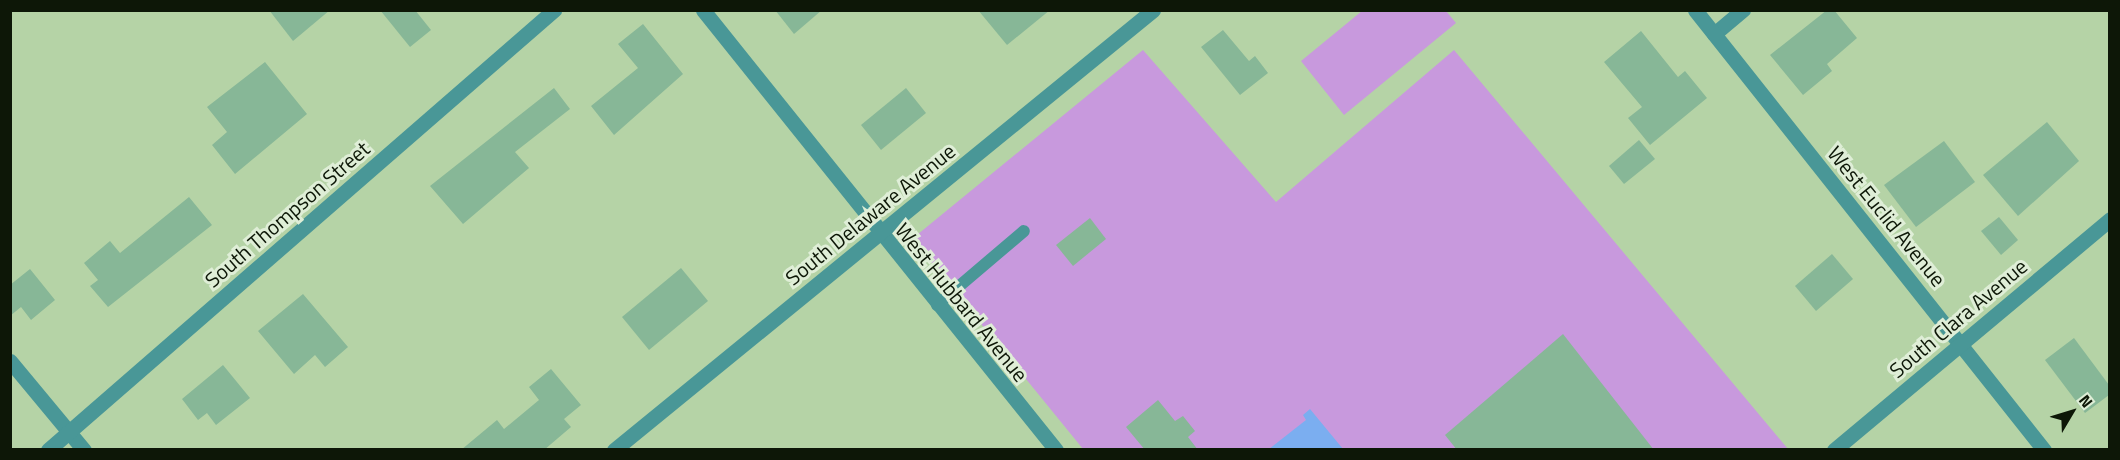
<!DOCTYPE html>
<html>
<head>
<meta charset="utf-8">
<style>
  body { margin:0 }
  #map { position:relative; width:2120px; height:460px; overflow:hidden; background:#b5d3a6; font-family:"Titillium Web",sans-serif }
  div>[style] { position:absolute }
  .green>* { inset:0; background:#c899dd }
  .water>* { inset:0; background:#7baef0 }
  .building>* { inset:0; background:#87b797 }
  .service>* { height:12px; margin:-6px; padding:0 6px; transform-origin:6px; border-radius:6px; background:#499797 }
  .minor>* { height:15px; margin:-7.5px; padding:0 7.5px; transform-origin:7.5px; border-radius:7.5px; background:#499797 }
  .tertiary>* { height:15px; margin:-7.5px; padding:0 7.5px; transform-origin:7.5px; border-radius:7.5px; background:#499797 }
  span { translate:-50% -50%; white-space:nowrap; text-align:center; line-height:1.15; -webkit-text-stroke:6px #dfeed7; paint-order:stroke }
  .street-label { font-size:21px; color:#0d1707 }
  .frame { position:absolute; inset:0; border:12px solid #0d1707; pointer-events:none }
  .north { position:absolute; left:2042px; top:382px; width:60px; height:60px; -webkit-text-stroke:4px #dfeed7; paint-order:stroke; rotate:52deg; font-size:16px; font-weight:700; line-height:24px; text-align:center; color:#0d1707 }
  .north::after { content:''; display:block; margin:auto; width:21px; height:27px; background:#0d1707; clip-path:polygon(50% 0,100% 100%,50% 72%,0 100%) }
</style>
</head>
<body>
<div id="map">
  <div class="green">
    <i style="clip-path:polygon(1362px 11px,1446px 11px,1456px 23px,1344px 115px,1301px 61px)"></i>
    <i style="clip-path:polygon(1143px 50px,1276px 202px,1454px 50px,1788px 449px,1083px 449px,912px 239px)"></i>
  </div>
  <div class="water">
    <i style="clip-path:polygon(1310px 409px,1343px 449px,1269px 449px,1306px 420px,1303px 415px)"></i>
  </div>
  <div class="building">
    <i style="clip-path:polygon(269px 10px,330px 10px,293px 41px)"></i>
    <i style="clip-path:polygon(380px 10px,415px 10px,431px 30px,410px 47px)"></i>
    <i style="clip-path:polygon(775px 10px,822px 10px,794px 34px)"></i>
    <i style="clip-path:polygon(978px 10px,1050px 10px,1007px 45px)"></i>
    <i style="clip-path:polygon(1827px 10px,1834px 10px,1857px 38px,1827px 64px,1832px 71px,1803px 95px,1770px 55px)"></i>
    <i style="clip-path:polygon(643px 24px,683px 74px,614px 135px,591px 106px,638px 68px,618px 44px)"></i>
    <i style="clip-path:polygon(1223px 30px,1249px 61px,1255px 56px,1268px 73px,1240px 95px,1201px 47px)"></i>
    <i style="clip-path:polygon(1641px 31px,1678px 77px,1685px 71px,1707px 98px,1650px 145px,1628px 118px,1642px 107px,1604px 62px)"></i>
    <i style="clip-path:polygon(265px 62px,307px 114px,235px 174px,212px 145px,227px 132px,207px 107px)"></i>
    <i style="clip-path:polygon(554px 88px,570px 109px,515px 152px,529px 168px,463px 224px,430px 186px)"></i>
    <i style="clip-path:polygon(906px 88px,926px 113px,881px 150px,861px 125px)"></i>
    <i style="clip-path:polygon(2047px 122px,2079px 161px,2018px 216px,1983px 175px)"></i>
    <i style="clip-path:polygon(1639px 140px,1655px 159px,1624px 184px,1609px 166px)"></i>
    <i style="clip-path:polygon(1944px 141px,1975px 182px,1916px 227px,1884px 185px)"></i>
    <i style="clip-path:polygon(189px 197px,212px 225px,108px 307px,90px 286px,98px 280px,84px 263px,110px 241px,120px 253px)"></i>
    <i style="clip-path:polygon(1999px 217px,2018px 240px,2001px 255px,1981px 231px)"></i>
    <i style="clip-path:polygon(1090px 218px,1106px 239px,1073px 266px,1056px 245px)"></i>
    <i style="clip-path:polygon(1832px 254px,1853px 279px,1816px 311px,1795px 286px)"></i>
    <i style="clip-path:polygon(681px 268px,708px 301px,649px 350px,622px 317px)"></i>
    <i style="clip-path:polygon(30px 269px,55px 300px,31px 320px,21px 307px,10px 316px,10px 285px)"></i>
    <i style="clip-path:polygon(303px 294px,348px 347px,325px 367px,315px 355px,294px 374px,258px 331px)"></i>
    <i style="clip-path:polygon(1563px 334px,1654px 450px,1457px 450px,1445px 435px)"></i>
    <i style="clip-path:polygon(2074px 338px,2109px 385px,2109px 395px,2085px 413px,2045px 360px)"></i>
    <i style="clip-path:polygon(223px 365px,250px 398px,216px 425px,207px 413px,198px 420px,182px 399px)"></i>
    <i style="clip-path:polygon(551px 369px,581px 405px,564px 419px,571px 427px,544px 450px,461px 450px,497px 420px,504px 429px,539px 400px,529px 387px)"></i>
    <i style="clip-path:polygon(1158px 400px,1175px 421px,1183px 416px,1195px 431px,1188px 437px,1198px 450px,1145px 450px,1126px 427px)"></i>
  </div>
  <div class="service">
    <i style="left:937px;top:305px;width:114px;rotate:-40.4deg"></i>
  </div>
  <div class="minor">
    <i style="left:703px;top:10px;width:564px;rotate:51.26deg"></i>
    <i style="left:1714px;top:34px;width:38px;rotate:-40deg"></i>
    <i style="left:10px;top:361px;width:116px;rotate:50.3deg"></i>
    <i style="left:48px;top:450px;width:671px;rotate:-41.01deg"></i>
    <i style="left:614px;top:450px;width:696px;rotate:-39.23deg"></i>
  </div>
  <div class="tertiary">
    <i style="left:1695px;top:10px;width:562px;rotate:51.58deg"></i>
    <i style="left:1834px;top:450px;width:360px;rotate:-39.9deg"></i>
  </div>
  <div class="street-label">
    <span style="left:287px;top:214px;rotate:-41deg">South Thompson Street</span>
    <span style="left:870px;top:214px;rotate:-39deg">South Delaware Avenue</span>
    <span style="left:1887px;top:216px;rotate:51deg">West Euclid Avenue</span>
    <span style="left:962px;top:302px;rotate:51deg">West Hubbard Avenue</span>
    <span style="left:1958px;top:318px;rotate:-40deg">South Clara Avenue</span>
  </div>
  <div class="frame"></div>
  <div class="north">N</div>
</div>
</body>
</html>
